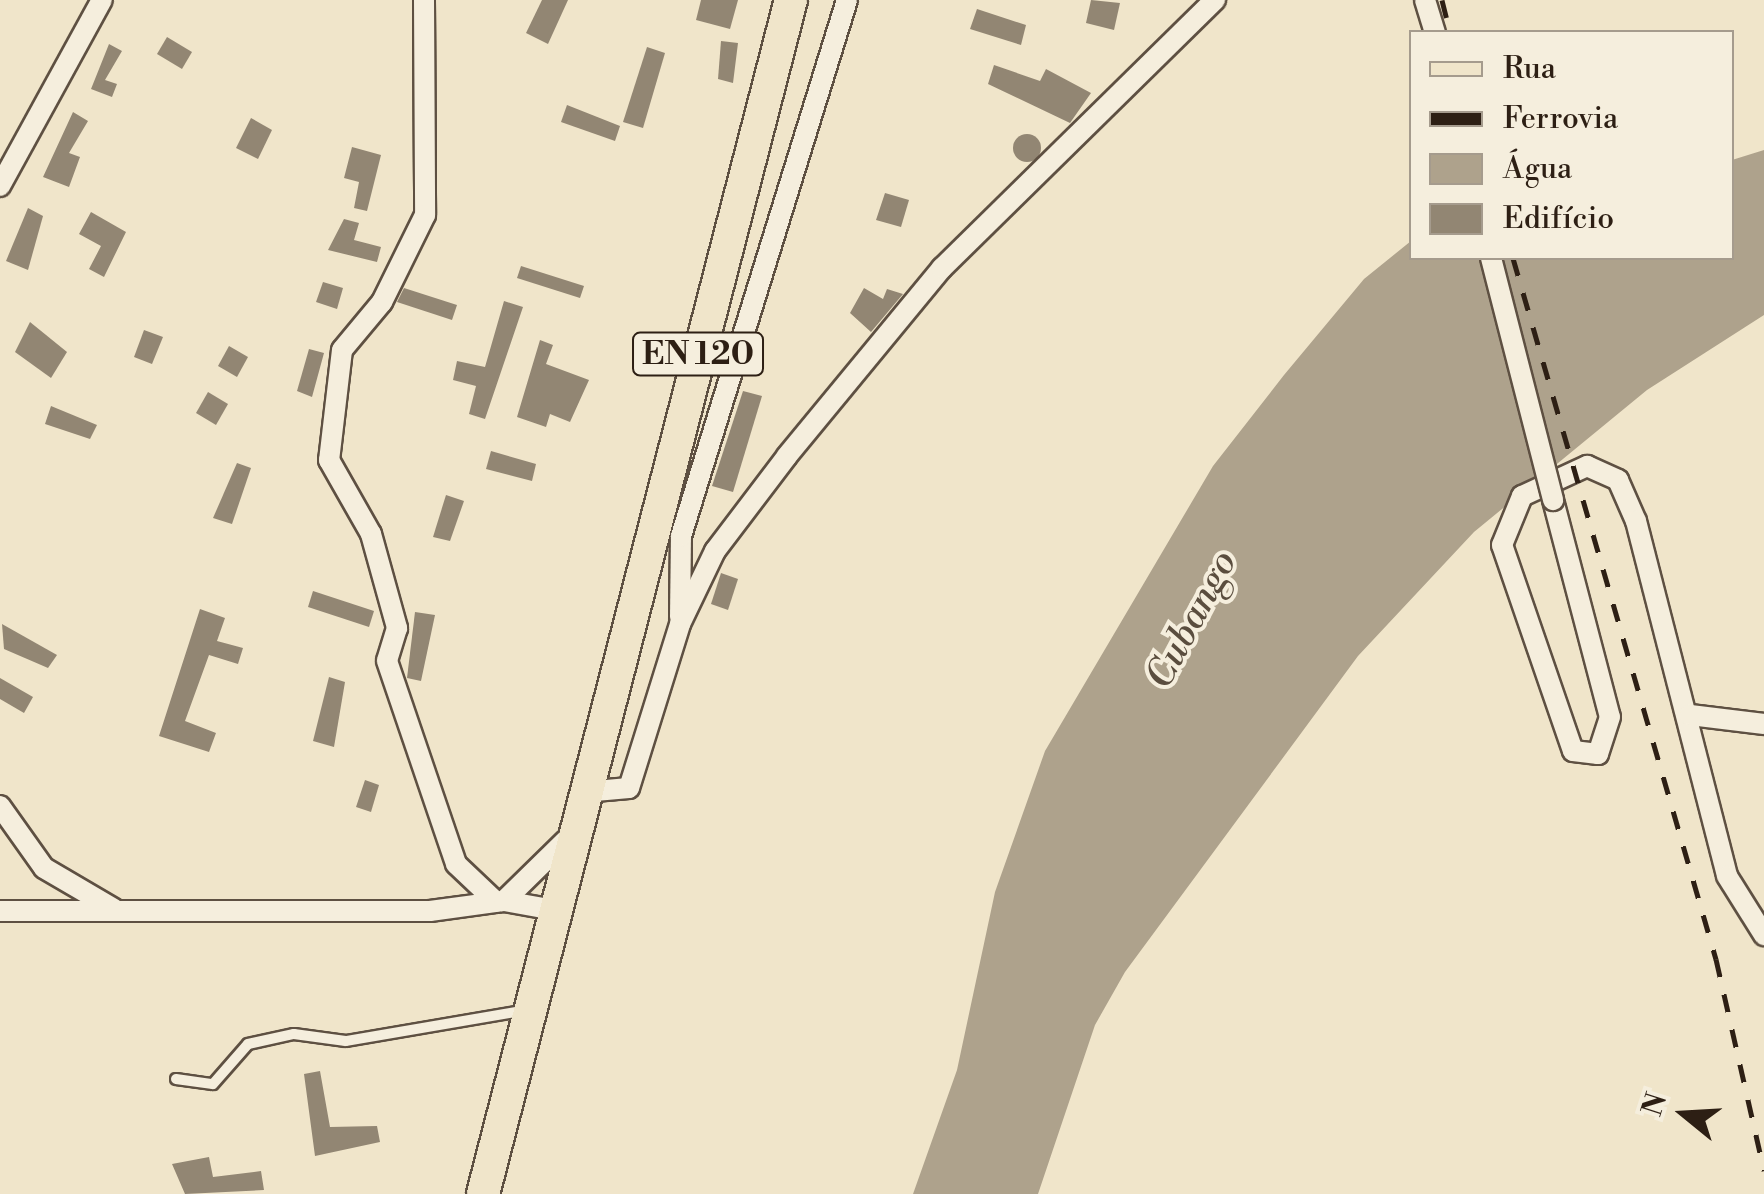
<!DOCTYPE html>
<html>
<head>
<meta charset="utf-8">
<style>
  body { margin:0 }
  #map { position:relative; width:1764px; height:1194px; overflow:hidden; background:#f0e5ca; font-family:"Libre Bodoni",serif }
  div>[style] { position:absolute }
  .water>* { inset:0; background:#aea28c }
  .building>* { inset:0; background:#928673 }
  .round { border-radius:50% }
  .roads { filter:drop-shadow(2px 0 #5e5042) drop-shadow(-2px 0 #5e5042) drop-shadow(0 2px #5e5042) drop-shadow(0 -2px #5e5042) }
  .service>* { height:10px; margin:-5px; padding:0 5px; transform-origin:5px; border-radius:5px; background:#f5eedd }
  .minor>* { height:20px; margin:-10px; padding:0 10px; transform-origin:10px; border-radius:10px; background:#f5eedd }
  .primary>* { height:32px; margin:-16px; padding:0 16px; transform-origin:16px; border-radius:16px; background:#f0e5ca }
  .rail>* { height:5px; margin-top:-2.5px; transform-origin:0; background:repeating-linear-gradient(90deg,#2d1f14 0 18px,transparent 0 36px) }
  .bridges { filter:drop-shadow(2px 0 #5e5042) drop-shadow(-2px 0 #5e5042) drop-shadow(0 2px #5e5042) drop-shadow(0 -2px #5e5042) }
  .minor-bridge>* { height:20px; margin:-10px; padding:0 10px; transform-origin:10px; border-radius:10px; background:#f5eedd }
  span { translate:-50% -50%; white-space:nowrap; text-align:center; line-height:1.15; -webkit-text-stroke:8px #f5eedd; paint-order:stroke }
  .shield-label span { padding:2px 8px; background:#f5eedd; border:2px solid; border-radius:8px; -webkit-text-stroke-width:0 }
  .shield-label { font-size:32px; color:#2d1f14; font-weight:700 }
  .water-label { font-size:38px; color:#5a4d3e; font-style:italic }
  .legend { position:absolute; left:1409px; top:30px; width:325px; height:230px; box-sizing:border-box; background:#f5eedd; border:2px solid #a59b8d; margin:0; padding:12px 18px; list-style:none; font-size:30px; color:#2d1f14 }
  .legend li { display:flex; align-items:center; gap:20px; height:50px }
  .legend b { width:50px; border:2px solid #a59b8d }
  .north { position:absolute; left:1634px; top:1064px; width:100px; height:100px; -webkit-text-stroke:8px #f5eedd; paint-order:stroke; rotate:288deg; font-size:28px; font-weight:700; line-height:40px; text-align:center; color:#2d1f14 }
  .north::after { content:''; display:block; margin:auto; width:35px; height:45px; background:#2d1f14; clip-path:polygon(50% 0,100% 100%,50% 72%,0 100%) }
</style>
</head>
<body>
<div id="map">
  <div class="water">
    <i style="clip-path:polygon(1764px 150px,1764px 315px,1647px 390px,1474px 532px,1358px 656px,1125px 972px,1095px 1025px,1038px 1194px,913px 1194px,957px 1070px,995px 892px,1045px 751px,1213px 466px,1284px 375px,1364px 279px,1411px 241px,1412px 258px,1732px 258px,1732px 160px)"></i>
  </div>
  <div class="building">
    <i style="clip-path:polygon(542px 0,568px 0,548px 44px,526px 33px)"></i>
    <i style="clip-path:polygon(701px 0,738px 0,730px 29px,696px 20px)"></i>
    <i style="clip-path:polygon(1091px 0,1120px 3px,1114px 30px,1086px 23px)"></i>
    <i style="clip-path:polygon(977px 9px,1026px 25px,1021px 45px,970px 29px)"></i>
    <i style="clip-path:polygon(167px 37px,192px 52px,182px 69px,157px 54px)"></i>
    <i style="clip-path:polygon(721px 41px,738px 43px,733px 83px,718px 79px)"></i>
    <i style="clip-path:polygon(109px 44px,122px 51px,105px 80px,117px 84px,112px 97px,91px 89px)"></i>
    <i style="clip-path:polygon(647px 47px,665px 53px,643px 128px,623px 122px)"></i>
    <i style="clip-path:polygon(994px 65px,1040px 81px,1046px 69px,1091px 93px,1070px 123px,988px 84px)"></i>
    <i style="clip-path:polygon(567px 105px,620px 126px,615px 141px,561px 122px)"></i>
    <i style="clip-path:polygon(73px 112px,88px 121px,69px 153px,80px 157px,69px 187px,43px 177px)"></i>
    <i style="clip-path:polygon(251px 118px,272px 130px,258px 159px,236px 148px)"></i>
    <i class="round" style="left:1013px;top:134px;width:28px;height:28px"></i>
    <i style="clip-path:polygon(352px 147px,381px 155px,367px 211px,354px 208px,359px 182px,344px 178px)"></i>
    <i style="clip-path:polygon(885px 193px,909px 200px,901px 227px,876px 220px)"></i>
    <i style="clip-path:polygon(28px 208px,43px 216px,28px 270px,6px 261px)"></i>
    <i style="clip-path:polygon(91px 212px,126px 232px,104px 277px,89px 269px,101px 246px,79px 234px)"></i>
    <i style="clip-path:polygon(344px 219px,359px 223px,354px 240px,381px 247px,377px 262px,328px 250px)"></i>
    <i style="clip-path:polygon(521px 266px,584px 286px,580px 298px,517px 278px)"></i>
    <i style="clip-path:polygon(323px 282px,343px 288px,337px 309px,316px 302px)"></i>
    <i style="clip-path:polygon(404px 288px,457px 305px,452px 320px,397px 302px)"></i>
    <i style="clip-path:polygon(864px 288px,883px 299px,887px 289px,903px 294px,871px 332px,850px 313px)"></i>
    <i style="clip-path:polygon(504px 301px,523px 307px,485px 419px,469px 414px,476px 386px,453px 380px,457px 361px,485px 367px)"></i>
    <i style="clip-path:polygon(30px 322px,67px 352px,51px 378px,15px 352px)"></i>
    <i style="clip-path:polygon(144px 330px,163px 337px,152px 364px,134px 357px)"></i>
    <i style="clip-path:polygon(540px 340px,553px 345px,546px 364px,589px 380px,570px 422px,550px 414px,546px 427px,517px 417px)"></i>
    <i style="clip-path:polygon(229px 346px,248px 357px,237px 377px,218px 366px)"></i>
    <i style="clip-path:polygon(309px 349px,324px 353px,312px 397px,297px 391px)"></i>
    <i style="clip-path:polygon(743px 391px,762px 396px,733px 492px,712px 486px)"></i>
    <i style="clip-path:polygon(208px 392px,228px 404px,216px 425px,196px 413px)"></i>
    <i style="clip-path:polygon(51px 406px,97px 425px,90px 439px,45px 424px)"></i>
    <i style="clip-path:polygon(491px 451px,536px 464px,532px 481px,486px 469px)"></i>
    <i style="clip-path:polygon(237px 463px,251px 468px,232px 524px,213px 518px)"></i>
    <i style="clip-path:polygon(446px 495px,464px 501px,450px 541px,433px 537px)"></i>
    <i style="clip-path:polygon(721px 573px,738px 579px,728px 610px,711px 604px)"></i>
    <i style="clip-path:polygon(313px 591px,374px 611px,369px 627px,308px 607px)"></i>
    <i style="clip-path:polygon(200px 609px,225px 618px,217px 641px,243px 648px,238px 664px,209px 655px,185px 721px,216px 733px,209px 752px,159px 736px)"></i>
    <i style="clip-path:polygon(415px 612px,435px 615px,421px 681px,407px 678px)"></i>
    <i style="clip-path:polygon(2px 624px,57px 655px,48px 668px,4px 649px)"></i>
    <i style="clip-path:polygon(329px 677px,345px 682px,334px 747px,313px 741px)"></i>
    <i style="clip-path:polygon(0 678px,33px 697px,24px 713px,0 699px)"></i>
    <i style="clip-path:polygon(365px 780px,379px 785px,371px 812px,356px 807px)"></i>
    <i style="clip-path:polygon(320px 1071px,330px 1127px,377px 1126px,380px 1142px,315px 1156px,304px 1074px)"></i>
    <i style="clip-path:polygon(209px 1157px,213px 1177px,261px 1171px,264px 1190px,185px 1194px,172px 1164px)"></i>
  </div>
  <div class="roads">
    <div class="service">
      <i style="left:176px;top:1079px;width:37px;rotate:8deg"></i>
      <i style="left:213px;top:1084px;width:53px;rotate:-48.8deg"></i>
      <i style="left:248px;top:1044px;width:47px;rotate:-12.3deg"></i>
      <i style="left:294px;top:1034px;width:52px;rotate:7.7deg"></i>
      <i style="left:346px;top:1041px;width:184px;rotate:-9.7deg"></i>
    </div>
    <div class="minor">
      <i style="left:424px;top:0;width:215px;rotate:89.7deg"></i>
      <i style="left:425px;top:215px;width:97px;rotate:116.3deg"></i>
      <i style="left:382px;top:302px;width:62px;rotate:129.8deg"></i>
      <i style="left:342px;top:350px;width:111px;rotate:96.7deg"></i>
      <i style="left:329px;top:460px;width:85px;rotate:60.4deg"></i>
      <i style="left:371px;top:534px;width:98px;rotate:74.5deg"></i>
      <i style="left:397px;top:628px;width:34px;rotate:107deg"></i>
      <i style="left:387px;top:661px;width:214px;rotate:71.2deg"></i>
      <i style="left:456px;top:864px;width:55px;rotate:43.5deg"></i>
      <i style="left:1425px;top:0;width:34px;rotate:73deg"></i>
      <i style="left:0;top:186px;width:212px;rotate:-61.3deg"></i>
      <i style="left:1553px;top:500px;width:224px;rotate:75.3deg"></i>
      <i style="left:1610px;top:717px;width:39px;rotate:108deg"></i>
      <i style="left:1598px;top:754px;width:25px;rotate:-173deg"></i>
      <i style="left:1573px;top:751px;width:218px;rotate:-109deg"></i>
      <i style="left:1502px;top:545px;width:53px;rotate:-67.8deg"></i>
      <i style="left:1522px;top:496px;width:72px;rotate:-24.8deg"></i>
      <i style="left:1587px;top:466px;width:34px;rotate:24deg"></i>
      <i style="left:1618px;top:480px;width:45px;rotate:66.3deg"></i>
      <i style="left:1636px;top:521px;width:366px;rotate:75.6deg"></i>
      <i style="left:1727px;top:876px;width:70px;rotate:57.9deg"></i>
      <i style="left:680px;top:617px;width:81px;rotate:-89.3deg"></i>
      <i style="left:681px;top:536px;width:561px;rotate:-72.79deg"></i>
      <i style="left:1690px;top:715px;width:75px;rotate:6.9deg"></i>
      <i style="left:584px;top:792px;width:45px;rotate:-5.1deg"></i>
      <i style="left:629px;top:788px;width:172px;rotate:-72.7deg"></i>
      <i style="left:680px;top:624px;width:81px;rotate:-64.4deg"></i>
      <i style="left:715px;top:551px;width:119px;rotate:-52.8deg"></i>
      <i style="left:787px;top:456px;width:244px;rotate:-50.5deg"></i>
      <i style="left:942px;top:268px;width:383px;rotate:-44.5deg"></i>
      <i style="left:0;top:806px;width:76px;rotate:54.6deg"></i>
      <i style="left:44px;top:868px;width:81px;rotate:30.4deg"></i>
      <i style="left:504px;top:901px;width:87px;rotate:-44.5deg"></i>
      <i style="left:0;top:911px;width:430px"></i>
      <i style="left:430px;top:911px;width:75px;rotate:-7.7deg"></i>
      <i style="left:504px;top:901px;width:52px;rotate:10deg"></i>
    </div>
    <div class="primary">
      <i style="left:483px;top:1194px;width:1233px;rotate:-75.54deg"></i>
    </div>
  </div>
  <div class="rail">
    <i style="left:1442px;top:0;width:33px;rotate:76deg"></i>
    <i style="left:1513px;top:258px;width:730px;rotate:73.85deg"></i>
    <i style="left:1716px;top:959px;width:217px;rotate:77.2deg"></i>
  </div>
  <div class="bridges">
    <div class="minor-bridge">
      <i style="left:1491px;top:258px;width:250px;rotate:75.6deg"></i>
    </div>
  </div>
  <div class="shield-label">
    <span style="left:698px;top:354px">EN 120</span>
  </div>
  <div class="water-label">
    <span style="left:1192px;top:620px;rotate:-62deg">Cubango</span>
  </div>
  <ul class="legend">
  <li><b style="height:12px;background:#f0e5ca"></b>Rua</li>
  <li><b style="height:12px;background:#2d1f14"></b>Ferrovia</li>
  <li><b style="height:28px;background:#aea28c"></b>Água</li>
  <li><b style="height:28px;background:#928673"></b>Edifício</li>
  </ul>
  <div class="north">N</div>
</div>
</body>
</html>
